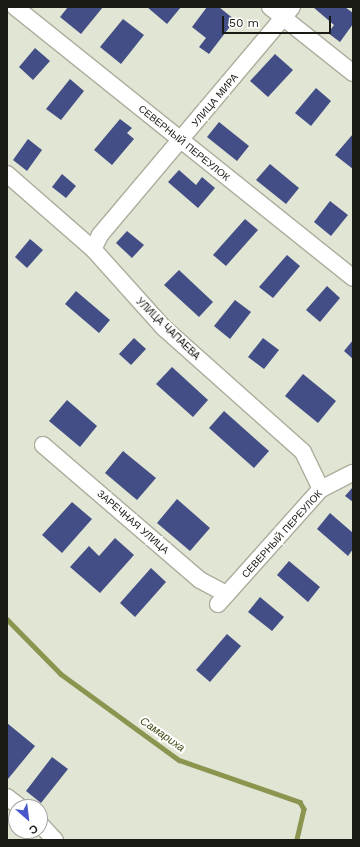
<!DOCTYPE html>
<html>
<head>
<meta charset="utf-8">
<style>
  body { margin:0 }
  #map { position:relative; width:360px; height:847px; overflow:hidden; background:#e1e5d3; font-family:"Work Sans",sans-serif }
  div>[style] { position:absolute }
  .stream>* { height:4.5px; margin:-2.25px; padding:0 2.25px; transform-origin:2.25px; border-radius:2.25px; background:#8b9550 }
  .building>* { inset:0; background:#434e86 }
  .roads { filter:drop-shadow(1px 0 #abae9d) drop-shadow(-1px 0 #abae9d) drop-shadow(0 1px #abae9d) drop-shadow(0 -1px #abae9d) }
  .minor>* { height:16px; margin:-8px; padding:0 8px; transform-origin:8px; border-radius:8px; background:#fff }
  span { translate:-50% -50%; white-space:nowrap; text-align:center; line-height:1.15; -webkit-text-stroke:4px #fff; paint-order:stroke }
  .street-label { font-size:10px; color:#191a14 }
  .water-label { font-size:11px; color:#444a16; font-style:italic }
  .frame { position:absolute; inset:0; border:8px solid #191a14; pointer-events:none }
  .north { position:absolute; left:8px; top:799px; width:40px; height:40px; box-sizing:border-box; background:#fff; border:1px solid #a3a3a1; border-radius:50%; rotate:152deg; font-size:11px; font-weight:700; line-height:16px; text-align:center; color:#191a14 }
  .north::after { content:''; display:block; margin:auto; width:14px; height:18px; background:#4a57cc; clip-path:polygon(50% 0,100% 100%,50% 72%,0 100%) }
  .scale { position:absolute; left:222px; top:16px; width:109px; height:18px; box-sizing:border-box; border:2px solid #191a14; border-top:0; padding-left:5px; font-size:12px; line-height:14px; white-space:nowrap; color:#191a14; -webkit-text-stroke:3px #fff; paint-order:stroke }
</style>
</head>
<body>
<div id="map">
  <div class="stream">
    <i style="left:7px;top:619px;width:77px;rotate:45.5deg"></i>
    <i style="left:61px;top:674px;width:146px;rotate:36.1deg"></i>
    <i style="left:179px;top:760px;width:128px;rotate:19.1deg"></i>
    <i style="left:300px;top:802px;width:8px;rotate:60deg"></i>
    <i style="left:304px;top:809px;width:32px;rotate:103deg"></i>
  </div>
  <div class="building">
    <i style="clip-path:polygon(68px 7px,103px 7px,81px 34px,60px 17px)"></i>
    <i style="clip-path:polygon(147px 7px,181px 7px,167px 24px)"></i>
    <i style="clip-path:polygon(207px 7px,219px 7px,235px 20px,209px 54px,199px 47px,206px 38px,192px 27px)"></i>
    <i style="clip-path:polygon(313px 7px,345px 7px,353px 13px,353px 24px,340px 42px,328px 33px,334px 25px)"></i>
    <i style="clip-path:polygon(123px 19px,144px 35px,121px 64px,100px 47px)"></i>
    <i style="clip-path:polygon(35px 48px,50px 61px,33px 80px,19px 67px)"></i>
    <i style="clip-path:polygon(275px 54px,293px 70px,268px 97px,250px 81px)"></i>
    <i style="clip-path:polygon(70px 79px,84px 91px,61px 120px,46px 109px)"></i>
    <i style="clip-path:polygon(316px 88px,331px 101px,311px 126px,295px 113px)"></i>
    <i style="clip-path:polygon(120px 119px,132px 128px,127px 133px,134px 139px,112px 165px,94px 150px)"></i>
    <i style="clip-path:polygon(219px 122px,249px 146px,237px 161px,207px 137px)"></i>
    <i style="clip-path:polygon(353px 134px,353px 169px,335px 155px)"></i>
    <i style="clip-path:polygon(28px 139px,42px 150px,27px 171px,13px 160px)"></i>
    <i style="clip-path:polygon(270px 164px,299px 188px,286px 204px,256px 180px)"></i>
    <i style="clip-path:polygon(179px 170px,196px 185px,202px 177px,215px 188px,198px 208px,168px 182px)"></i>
    <i style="clip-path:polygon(62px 174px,76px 186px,66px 198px,52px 187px)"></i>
    <i style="clip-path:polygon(330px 201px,348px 215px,331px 236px,314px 222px)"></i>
    <i style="clip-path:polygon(245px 219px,258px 230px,226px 266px,213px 255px)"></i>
    <i style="clip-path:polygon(127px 231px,144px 245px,132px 258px,116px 243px)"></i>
    <i style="clip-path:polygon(30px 239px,43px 250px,27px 268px,15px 257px)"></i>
    <i style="clip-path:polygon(287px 255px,300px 266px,273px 298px,259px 287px)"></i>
    <i style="clip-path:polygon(179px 270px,213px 302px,199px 317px,164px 285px)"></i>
    <i style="clip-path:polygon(327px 286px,340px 298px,320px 322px,306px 310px)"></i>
    <i style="clip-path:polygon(76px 291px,110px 320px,99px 333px,65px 304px)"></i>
    <i style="clip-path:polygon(235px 300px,251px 312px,230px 339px,214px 326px)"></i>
    <i style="clip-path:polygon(134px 338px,146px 349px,131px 365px,119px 354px)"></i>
    <i style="clip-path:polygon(263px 338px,279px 350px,264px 369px,248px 357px)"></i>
    <i style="clip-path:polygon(353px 340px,353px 359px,344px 351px)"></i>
    <i style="clip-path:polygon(172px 367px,208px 400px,193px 417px,156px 384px)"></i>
    <i style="clip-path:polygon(303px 374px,336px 401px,318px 423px,285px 396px)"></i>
    <i style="clip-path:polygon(67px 400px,97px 426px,80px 447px,49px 421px)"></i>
    <i style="clip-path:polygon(224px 411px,269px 451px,254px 468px,209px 428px)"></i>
    <i style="clip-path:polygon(123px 451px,156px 478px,137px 500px,105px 473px)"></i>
    <i style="clip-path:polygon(353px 487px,353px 502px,345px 496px)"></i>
    <i style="clip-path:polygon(177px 499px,210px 528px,190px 551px,157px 523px)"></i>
    <i style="clip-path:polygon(72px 502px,92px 519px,62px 553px,42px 535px)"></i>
    <i style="clip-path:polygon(330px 513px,353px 533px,353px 549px,348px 556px,317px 529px)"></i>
    <i style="clip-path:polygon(115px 538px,134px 555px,100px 593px,70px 567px,89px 546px,99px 556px)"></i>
    <i style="clip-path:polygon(289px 561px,320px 587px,308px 602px,277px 575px)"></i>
    <i style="clip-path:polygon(151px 568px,166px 582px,135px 617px,120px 603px)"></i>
    <i style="clip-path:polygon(260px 597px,284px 617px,272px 631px,248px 612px)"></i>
    <i style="clip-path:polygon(227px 634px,241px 646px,210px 682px,196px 670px)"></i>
    <i style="clip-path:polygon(7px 723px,35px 746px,8px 779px,7px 778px)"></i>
    <i style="clip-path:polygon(52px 757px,68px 769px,41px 803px,26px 791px)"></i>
  </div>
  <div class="roads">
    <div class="minor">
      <i style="left:15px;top:7px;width:433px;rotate:38.7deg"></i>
      <i style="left:270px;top:7px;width:106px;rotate:38.5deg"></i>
      <i style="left:7px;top:174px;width:114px;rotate:41.1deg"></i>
      <i style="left:93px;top:249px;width:106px;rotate:48.1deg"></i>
      <i style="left:164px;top:328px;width:186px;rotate:41.7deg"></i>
      <i style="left:303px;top:452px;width:41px;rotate:64.1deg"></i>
      <i style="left:93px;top:249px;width:16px;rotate:-63deg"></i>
      <i style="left:100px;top:235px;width:298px;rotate:-49.9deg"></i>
      <i style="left:43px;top:445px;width:207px;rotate:40.7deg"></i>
      <i style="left:200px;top:580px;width:30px;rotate:28deg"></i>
      <i style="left:218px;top:604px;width:154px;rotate:-48.2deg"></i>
      <i style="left:321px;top:489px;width:36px;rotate:-27deg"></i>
      <i style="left:7px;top:797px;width:16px;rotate:38deg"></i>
      <i style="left:40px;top:824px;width:22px;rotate:47deg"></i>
    </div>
  </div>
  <div class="street-label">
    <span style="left:215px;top:100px;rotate:-50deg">УЛИЦА МИРА</span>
    <span style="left:184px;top:143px;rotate:39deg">СЕВЕРНЫЙ ПЕРЕУЛОК</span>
    <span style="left:168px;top:329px;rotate:44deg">УЛИЦА ЧАПАЕВА</span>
    <span style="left:133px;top:522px;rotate:41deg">ЗАРЕЧНАЯ УЛИЦА</span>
    <span style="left:282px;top:534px;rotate:-48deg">СЕВЕРНЫЙ ПЕРЕУЛОК</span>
  </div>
  <div class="water-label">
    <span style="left:162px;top:735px;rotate:35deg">Самариха</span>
  </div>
  <div class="frame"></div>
  <div class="north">С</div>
  <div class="scale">50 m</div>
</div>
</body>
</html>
